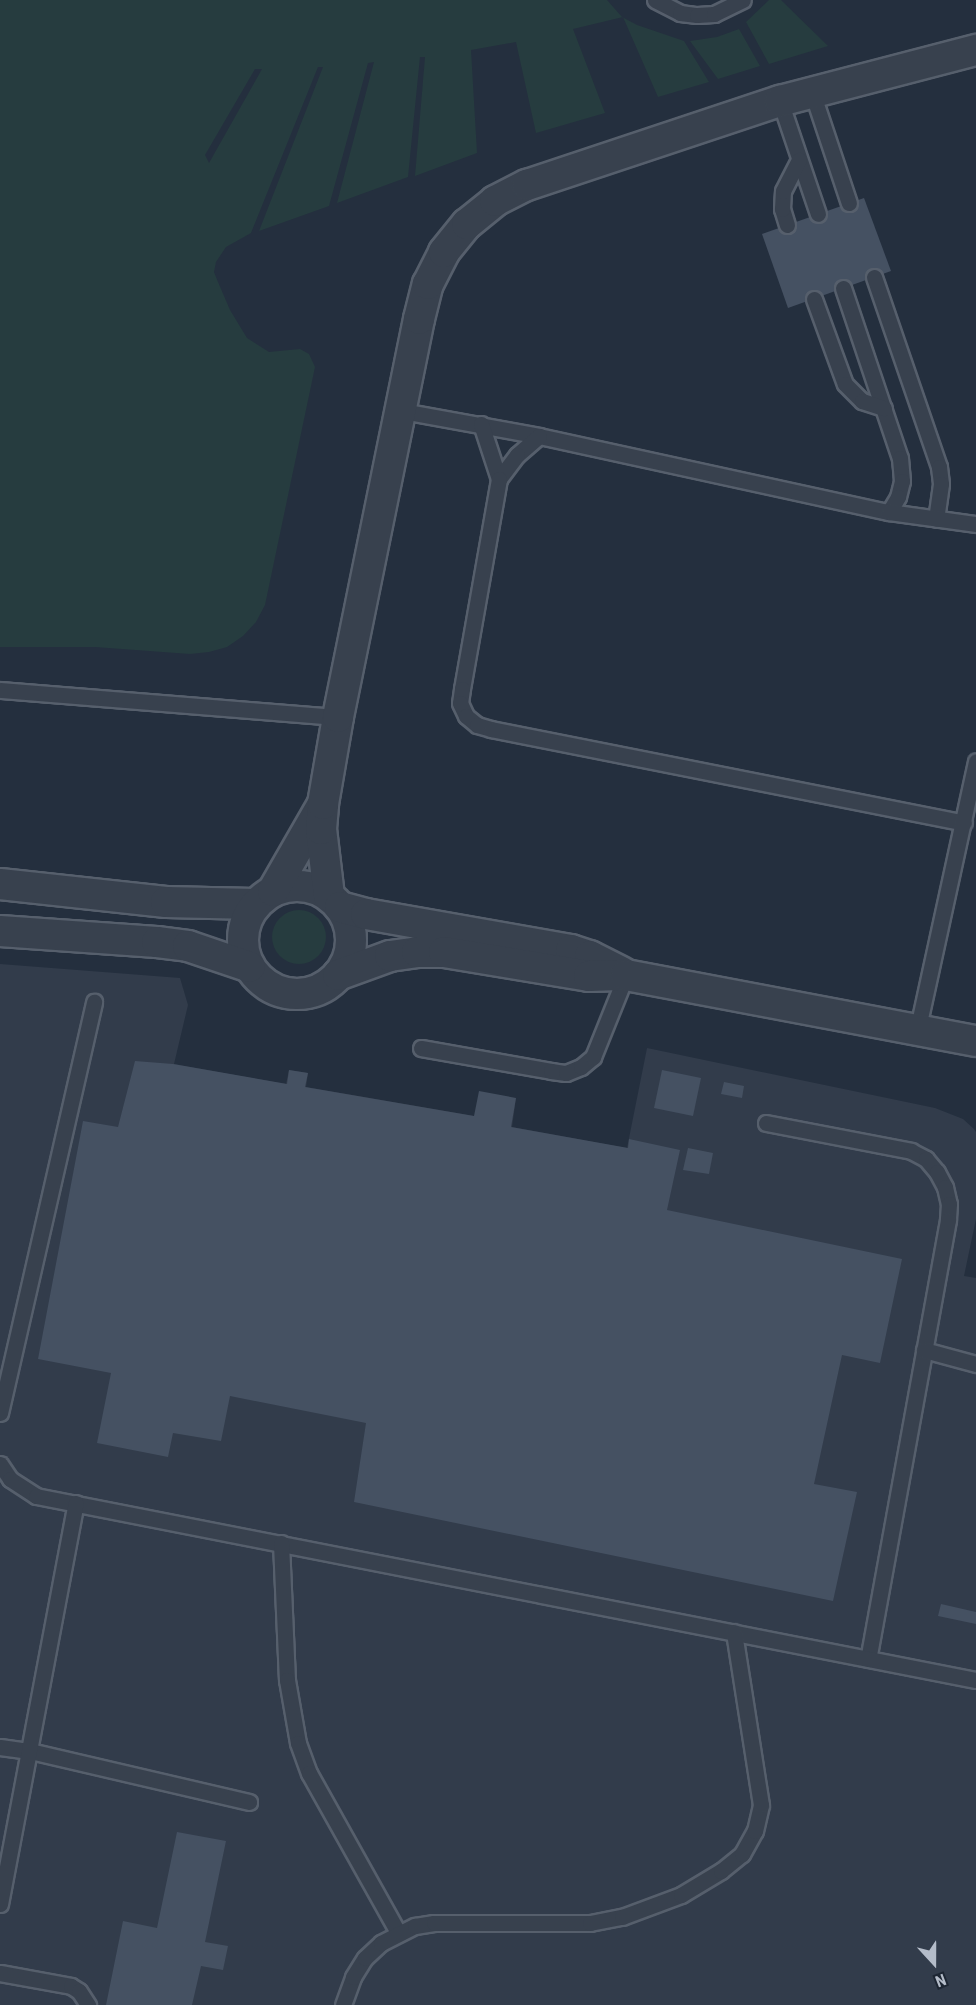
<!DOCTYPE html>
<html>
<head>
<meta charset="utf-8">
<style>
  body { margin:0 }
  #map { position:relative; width:976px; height:2005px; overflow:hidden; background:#242f3e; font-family:"Roboto Condensed",sans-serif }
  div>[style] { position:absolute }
  .airport>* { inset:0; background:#323c4b }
  .green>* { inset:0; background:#263c3f }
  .round { border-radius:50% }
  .building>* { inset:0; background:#455162 }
  .roads { filter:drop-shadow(2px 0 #565f6c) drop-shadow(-2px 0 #565f6c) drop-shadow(0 2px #565f6c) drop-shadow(0 -2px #565f6c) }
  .service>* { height:15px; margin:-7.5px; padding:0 7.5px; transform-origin:7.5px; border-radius:7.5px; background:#38414e }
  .minor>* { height:30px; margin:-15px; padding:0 15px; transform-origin:15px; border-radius:15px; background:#38414e }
  .minor>.ring { margin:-15px; padding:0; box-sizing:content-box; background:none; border:30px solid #38414e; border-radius:50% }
  span { translate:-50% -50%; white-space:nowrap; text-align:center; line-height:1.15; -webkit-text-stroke:5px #1d2633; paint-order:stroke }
  .north { position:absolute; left:904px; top:1933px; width:60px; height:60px; -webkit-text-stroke:4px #1d2633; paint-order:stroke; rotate:159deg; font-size:16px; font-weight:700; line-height:24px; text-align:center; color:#b4bcc9 }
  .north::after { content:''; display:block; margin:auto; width:21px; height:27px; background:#b4bcc9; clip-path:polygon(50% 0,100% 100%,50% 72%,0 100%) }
</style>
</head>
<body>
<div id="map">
  <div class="airport">
    <i style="clip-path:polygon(0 964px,180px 978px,188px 1005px,174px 1064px,286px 1084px,289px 1070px,308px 1073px,306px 1087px,474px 1116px,516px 1098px,512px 1127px,627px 1148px,647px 1048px,935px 1108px,963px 1119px,974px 1129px,976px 1132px,976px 1219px,964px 1276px,976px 1278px,976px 2005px,0 2005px)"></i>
  </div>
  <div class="green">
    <i style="clip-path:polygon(evenodd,0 0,607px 0,622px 17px,637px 25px,684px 41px,709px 82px,658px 97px,623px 17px,573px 29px,605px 113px,536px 133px,516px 42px,471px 50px,477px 153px,415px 176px,425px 57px,420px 57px,408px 177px,337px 203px,374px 62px,368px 63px,329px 206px,259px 231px,323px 67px,318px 67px,251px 233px,226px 247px,216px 262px,214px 272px,218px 282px,230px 310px,247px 338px,269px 352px,300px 349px,309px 354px,315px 367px,265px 605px,256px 622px,243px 636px,227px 647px,209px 652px,190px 654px,95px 647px,0 647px,0 0,255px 69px,262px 69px,209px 163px,205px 155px,255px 69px)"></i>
    <i style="clip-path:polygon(769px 0,781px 0,828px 46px,769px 64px,746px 22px)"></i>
    <i style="clip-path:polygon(739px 29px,760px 66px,718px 79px,690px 41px,717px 37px)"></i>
    <i class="round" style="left:272px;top:910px;width:54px;height:54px"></i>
  </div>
  <div class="building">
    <i style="clip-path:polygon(864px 198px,891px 271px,788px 308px,762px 234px)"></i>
    <i style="clip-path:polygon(135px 1061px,173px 1064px,287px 1084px,289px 1070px,308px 1073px,305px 1087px,474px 1116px,479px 1091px,516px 1098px,511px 1127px,628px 1148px,629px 1139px,680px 1150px,667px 1210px,902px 1259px,880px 1363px,842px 1355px,814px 1484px,857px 1492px,833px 1601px,354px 1502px,366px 1423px,230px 1396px,221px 1441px,173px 1433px,168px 1457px,97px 1443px,111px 1373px,38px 1359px,83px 1121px,118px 1127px)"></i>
    <i style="clip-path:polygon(662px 1070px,701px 1078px,693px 1116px,654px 1108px)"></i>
    <i style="clip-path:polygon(724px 1082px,744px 1086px,742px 1098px,721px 1094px)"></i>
    <i style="clip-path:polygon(688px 1148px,713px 1153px,709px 1174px,683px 1170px)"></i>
    <i style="clip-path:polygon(941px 1604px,976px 1612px,976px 1624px,938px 1616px)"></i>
    <i style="clip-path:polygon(177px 1832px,226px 1841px,205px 1942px,228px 1946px,223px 1970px,201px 1966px,192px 2005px,106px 2005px,123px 1921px,157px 1928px)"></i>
  </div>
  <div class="roads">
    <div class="service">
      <i style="left:655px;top:0;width:28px;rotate:27deg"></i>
      <i style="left:680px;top:13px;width:17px;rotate:7deg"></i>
      <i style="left:697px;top:15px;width:17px;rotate:-3deg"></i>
      <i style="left:714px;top:14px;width:32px;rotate:-26deg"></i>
      <i style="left:812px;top:92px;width:117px;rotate:71.6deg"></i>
      <i style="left:780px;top:101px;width:119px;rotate:71.4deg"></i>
      <i style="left:787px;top:225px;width:17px;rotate:-107deg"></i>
      <i style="left:782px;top:209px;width:18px;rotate:-87deg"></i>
      <i style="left:783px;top:191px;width:35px;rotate:-63deg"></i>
      <i style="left:874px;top:277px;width:201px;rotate:71.1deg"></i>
      <i style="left:939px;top:467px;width:17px;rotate:83deg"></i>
      <i style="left:941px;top:484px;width:35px;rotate:98deg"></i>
      <i style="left:843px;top:288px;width:179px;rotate:71.5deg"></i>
      <i style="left:900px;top:458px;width:23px;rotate:85deg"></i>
      <i style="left:902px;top:481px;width:16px;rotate:104deg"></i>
      <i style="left:898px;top:497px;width:17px;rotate:121deg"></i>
      <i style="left:814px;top:299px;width:90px;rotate:70deg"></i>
      <i style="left:845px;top:384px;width:24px;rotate:45deg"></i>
      <i style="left:862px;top:401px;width:23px;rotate:18deg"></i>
      <i style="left:402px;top:411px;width:139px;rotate:10.3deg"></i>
      <i style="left:539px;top:436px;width:358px;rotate:12.3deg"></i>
      <i style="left:889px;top:512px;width:88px;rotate:7.9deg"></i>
      <i style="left:481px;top:424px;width:58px;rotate:71.9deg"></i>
      <i style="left:539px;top:436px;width:29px;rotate:139deg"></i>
      <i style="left:517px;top:455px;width:30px;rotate:127deg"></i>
      <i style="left:499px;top:479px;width:213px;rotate:100deg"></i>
      <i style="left:462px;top:689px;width:14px;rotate:98deg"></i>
      <i style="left:460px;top:703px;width:14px;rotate:65deg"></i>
      <i style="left:466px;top:716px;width:14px;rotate:39deg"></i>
      <i style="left:477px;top:725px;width:15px;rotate:16deg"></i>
      <i style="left:491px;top:729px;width:482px;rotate:11.2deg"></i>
      <i style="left:0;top:690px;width:339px;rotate:4.6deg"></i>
      <i style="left:917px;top:1032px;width:277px;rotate:-77.7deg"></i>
      <i style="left:421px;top:1048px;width:132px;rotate:10deg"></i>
      <i style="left:551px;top:1071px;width:15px;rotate:8deg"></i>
      <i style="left:566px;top:1073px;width:16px;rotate:-22deg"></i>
      <i style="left:581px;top:1067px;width:16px;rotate:-40deg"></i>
      <i style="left:593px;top:1057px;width:88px;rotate:-68.1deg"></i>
      <i style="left:766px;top:1123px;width:148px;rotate:10.9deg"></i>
      <i style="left:911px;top:1151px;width:17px;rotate:28deg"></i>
      <i style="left:926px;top:1159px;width:17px;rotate:50deg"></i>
      <i style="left:937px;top:1172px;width:17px;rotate:62deg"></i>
      <i style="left:945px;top:1187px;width:17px;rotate:77deg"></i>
      <i style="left:949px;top:1204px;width:16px;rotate:94deg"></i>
      <i style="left:948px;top:1220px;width:446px;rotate:100.3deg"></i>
      <i style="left:924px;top:1350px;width:54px;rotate:15.1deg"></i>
      <i style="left:0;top:1413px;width:422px;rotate:-77.1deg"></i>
      <i style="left:0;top:1464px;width:18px;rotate:56deg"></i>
      <i style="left:10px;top:1479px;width:31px;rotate:33deg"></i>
      <i style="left:36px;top:1496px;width:958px;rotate:11.08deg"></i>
      <i style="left:281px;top:1543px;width:137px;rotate:87.5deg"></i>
      <i style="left:287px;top:1680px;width:64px;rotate:80.1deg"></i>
      <i style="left:298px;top:1743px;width:32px;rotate:70deg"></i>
      <i style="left:309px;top:1773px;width:182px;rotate:60.8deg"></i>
      <i style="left:0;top:1747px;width:30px;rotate:8deg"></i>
      <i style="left:30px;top:1751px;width:225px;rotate:13.1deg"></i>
      <i style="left:0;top:1904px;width:408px;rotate:-79.3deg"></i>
      <i style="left:0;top:1973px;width:72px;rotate:10.4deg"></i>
      <i style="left:71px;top:1986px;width:9px;rotate:32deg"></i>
      <i style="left:79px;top:1991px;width:17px;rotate:57deg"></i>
      <i style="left:343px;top:2005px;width:30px;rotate:-70deg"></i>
      <i style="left:353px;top:1977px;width:22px;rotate:-58deg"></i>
      <i style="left:365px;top:1958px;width:22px;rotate:-43deg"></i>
      <i style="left:381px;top:1943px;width:38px;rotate:-27deg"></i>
      <i style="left:415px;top:1926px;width:19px;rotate:-9deg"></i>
      <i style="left:434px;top:1923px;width:156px"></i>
      <i style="left:590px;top:1923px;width:33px;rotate:-11deg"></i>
      <i style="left:622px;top:1917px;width:63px;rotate:-20.4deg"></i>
      <i style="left:681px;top:1895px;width:47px;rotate:-31deg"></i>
      <i style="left:721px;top:1871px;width:27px;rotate:-39deg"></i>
      <i style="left:742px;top:1854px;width:26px;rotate:-61deg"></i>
      <i style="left:755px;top:1831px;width:27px;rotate:-77deg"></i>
      <i style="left:761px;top:1805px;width:175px;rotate:-98.9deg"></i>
    </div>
    <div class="minor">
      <i style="left:0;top:884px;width:167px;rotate:6.2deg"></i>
      <i style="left:166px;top:902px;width:89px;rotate:1.3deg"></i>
      <i class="ring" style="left:243px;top:886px;width:78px;height:78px"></i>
      <i style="left:273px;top:891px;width:100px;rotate:-60.1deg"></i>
      <i style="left:329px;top:896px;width:67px;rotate:-96.8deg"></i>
      <i style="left:321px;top:829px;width:25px;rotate:-85deg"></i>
      <i style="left:323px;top:804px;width:88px;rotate:-80.2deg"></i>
      <i style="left:338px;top:717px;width:406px;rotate:-78.5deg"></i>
      <i style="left:419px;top:319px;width:36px;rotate:-76deg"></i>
      <i style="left:428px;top:284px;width:36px;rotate:-63deg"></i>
      <i style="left:444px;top:252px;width:36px;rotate:-51deg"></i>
      <i style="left:467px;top:224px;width:36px;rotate:-39deg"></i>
      <i style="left:495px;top:201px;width:36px;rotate:-27deg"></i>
      <i style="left:527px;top:185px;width:267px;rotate:-18.4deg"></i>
      <i style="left:780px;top:101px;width:203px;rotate:-14.6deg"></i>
      <i style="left:340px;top:907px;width:27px;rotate:15deg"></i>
      <i style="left:366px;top:914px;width:208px;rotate:10deg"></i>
      <i style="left:571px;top:950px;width:20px;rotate:18deg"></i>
      <i style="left:590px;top:956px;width:35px;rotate:27deg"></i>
      <i style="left:0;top:931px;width:157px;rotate:4deg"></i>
      <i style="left:157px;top:942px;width:31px;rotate:7deg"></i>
      <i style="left:188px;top:946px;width:65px;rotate:18.7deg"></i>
      <i style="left:338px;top:975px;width:55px;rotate:-20.1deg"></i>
      <i style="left:390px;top:956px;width:27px;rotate:-8deg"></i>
      <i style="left:417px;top:952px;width:27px"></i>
      <i style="left:444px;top:952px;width:147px;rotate:9.4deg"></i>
      <i style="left:589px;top:976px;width:37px;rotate:-2deg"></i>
      <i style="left:626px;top:975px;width:356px;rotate:10.7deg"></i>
    </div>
  </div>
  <div class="north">N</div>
</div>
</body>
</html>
